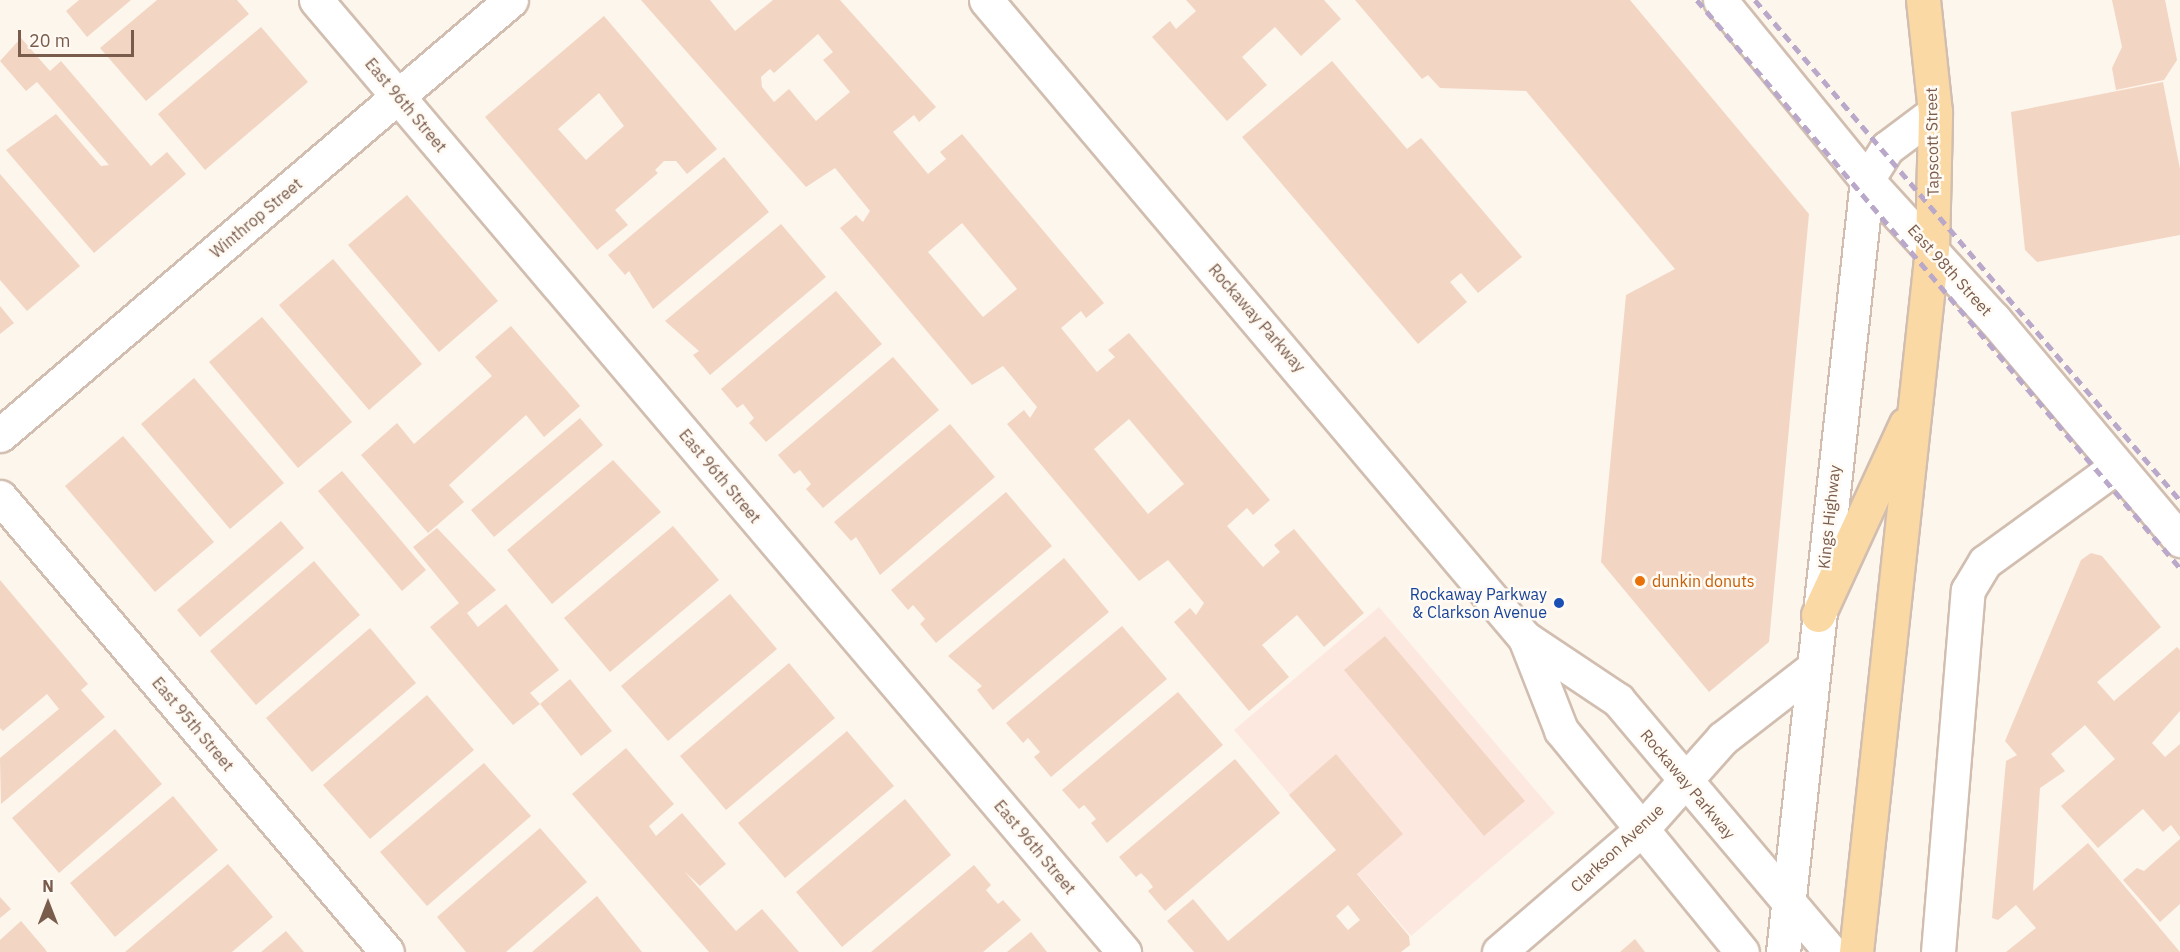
<!DOCTYPE html>
<html>
<head>
<meta charset="utf-8">
<style>
  body { margin:0 }
  #map { position:relative; width:2180px; height:952px; overflow:hidden; background:#fdf6ec; font-family:"IBM Plex Sans",sans-serif }
  div>[style] { position:absolute }
  .commercial>* { inset:0; background:#fde8e0 }
  .building>* { inset:0; background:#f3d5c3 }
  .roads { filter:drop-shadow(2px 0 #d1beb0) drop-shadow(-2px 0 #d1beb0) drop-shadow(0 2px #d1beb0) drop-shadow(0 -2px #d1beb0) }
  .minor>* { height:33px; margin:-16.5px; padding:0 16.5px; transform-origin:16.5px; border-radius:16.5px; background:#fff }
  .tertiary>* { height:33px; margin:-16.5px; padding:0 16.5px; transform-origin:16.5px; border-radius:16.5px; background:#fff }
  .primary>* { height:33px; margin:-16.5px; padding:0 16.5px; transform-origin:16.5px; border-radius:16.5px; background:#fbd9a5 }
  .rail>* { height:4.5px; margin-top:-2.25px; transform-origin:0; background:repeating-linear-gradient(90deg,#b9a8c9 0 9px,transparent 0 15px) }
  .dots>* { width:16px; height:16px; translate:-50% -50%; box-sizing:border-box; border:3px solid #fffaf3; border-radius:50% }
  span { translate:-50% -50%; white-space:nowrap; text-align:center; line-height:1.15; -webkit-text-stroke:5px #fffaf3; paint-order:stroke }
  .street-label { font-size:16px; color:#7a5c4d }
  .food-label { font-size:16px; color:#c56008 }
  .left { translate:0 -50%; text-align:left }
  .transit-label { font-size:16px; color:#164399 }
  .right { translate:-100% -50%; text-align:right }
  .north { position:absolute; left:18px; top:874px; width:60px; height:60px; -webkit-text-stroke:4px #fffaf3; paint-order:stroke; rotate:0deg; font-size:16px; font-weight:700; line-height:24px; text-align:center; color:#7a5c4d }
  .north::after { content:''; display:block; margin:auto; width:21px; height:27px; background:#7a5c4d; clip-path:polygon(50% 0,100% 100%,50% 72%,0 100%) }
  .scale { position:absolute; left:18px; top:30px; width:116px; height:27px; box-sizing:border-box; border:3px solid #7a5c4d; border-top:0; padding-left:8px; font-size:18px; line-height:21px; white-space:nowrap; color:#7a5c4d; -webkit-text-stroke:4px #fffaf3; paint-order:stroke }
</style>
</head>
<body>
<div id="map">
  <div class="commercial">
    <i style="clip-path:polygon(1379px 607px,1555px 813px,1411px 936px,1234px 730px)"></i>
  </div>
  <div class="building">
    <i style="clip-path:polygon(79px 0,131px 0,87px 37px,66px 11px)"></i>
    <i style="clip-path:polygon(157px 0,237px 0,249px 14px,146px 101px,100px 48px)"></i>
    <i style="clip-path:polygon(evenodd,641px 0,710px 0,735px 31px,773px 0,840px 0,936px 107px,919px 122px,914px 115px,893px 132px,928px 174px,946px 159px,940px 152px,962px 134px,1104px 303px,1086px 318px,1081px 311px,1061px 328px,1097px 372px,1115px 357px,1108px 350px,1129px 333px,1270px 500px,1253px 515px,1247px 508px,1227px 526px,1263px 567px,1280px 552px,1274px 545px,1294px 529px,1364px 613px,1324px 647px,1297px 615px,1262px 645px,1289px 677px,1249px 711px,1174px 622px,1190px 608px,1196px 615px,1204px 603px,1168px 560px,1139px 581px,1007px 424px,1024px 410px,1030px 418px,1037px 407px,1003px 366px,972px 385px,840px 228px,856px 215px,863px 222px,870px 211px,835px 168px,806px 187px,641px 0,818px 34px,833px 52px,823px 60px,850px 92px,816px 121px,789px 89px,774px 102px,762px 87px,761px 77px,770px 69px,774px 73px,818px 34px,641px 0,962px 223px,1017px 289px,983px 317px,928px 252px,962px 223px,641px 0,1129px 419px,1184px 484px,1148px 514px,1094px 449px,1129px 419px)"></i>
    <i style="clip-path:polygon(1186px 0,1324px 0,1341px 19px,1301px 56px,1275px 27px,1242px 57px,1267px 85px,1227px 121px,1152px 37px,1170px 21px,1176px 29px,1196px 11px)"></i>
    <i style="clip-path:polygon(1355px 0,1630px 0,1809px 214px,1769px 642px,1709px 692px,1601px 562px,1626px 295px,1675px 269px,1526px 91px,1440px 88px,1428px 75px,1422px 79px)"></i>
    <i style="clip-path:polygon(2112px 0,2165px 0,2177px 60px,2164px 80px,2116px 90px,2112px 68px,2122px 47px)"></i>
    <i style="clip-path:polygon(evenodd,604px 16px,717px 149px,687px 174px,676px 161px,664px 161px,655px 170px,658px 173px,615px 210px,628px 225px,597px 250px,485px 117px,604px 16px,599px 93px,624px 126px,586px 160px,558px 129px,599px 93px)"></i>
    <i style="clip-path:polygon(261px 27px,308px 82px,205px 170px,158px 114px)"></i>
    <i style="clip-path:polygon(21px 38px,50px 71px,61px 61px,151px 166px,167px 152px,186px 174px,94px 253px,6px 150px,56px 114px,101px 166px,109px 165px,37px 82px,26px 91px,0 61px)"></i>
    <i style="clip-path:polygon(1332px 61px,1407px 149px,1421px 138px,1522px 257px,1478px 293px,1461px 273px,1450px 282px,1467px 302px,1418px 344px,1242px 137px)"></i>
    <i style="clip-path:polygon(2163px 82px,2180px 169px,2180px 235px,2037px 262px,2025px 250px,2011px 112px)"></i>
    <i style="clip-path:polygon(724px 157px,769px 212px,653px 309px,629px 271px,625px 275px,608px 255px)"></i>
    <i style="clip-path:polygon(0 174px,80px 266px,27px 311px,0 280px)"></i>
    <i style="clip-path:polygon(407px 195px,498px 301px,439px 352px,348px 245px)"></i>
    <i style="clip-path:polygon(781px 224px,826px 277px,710px 375px,693px 355px,699px 351px,665px 321px)"></i>
    <i style="clip-path:polygon(333px 259px,422px 364px,369px 410px,279px 305px)"></i>
    <i style="clip-path:polygon(836px 291px,882px 344px,766px 442px,749px 423px,754px 418px,743px 404px,737px 408px,721px 389px)"></i>
    <i style="clip-path:polygon(0 306px,14px 323px,0 334px)"></i>
    <i style="clip-path:polygon(262px 317px,352px 422px,298px 468px,209px 362px)"></i>
    <i style="clip-path:polygon(511px 326px,580px 406px,544px 437px,526px 415px,449px 485px,464px 502px,428px 533px,361px 455px,397px 423px,414px 444px,492px 376px,475px 357px)"></i>
    <i style="clip-path:polygon(893px 357px,939px 410px,823px 508px,806px 489px,811px 484px,800px 470px,794px 474px,778px 455px)"></i>
    <i style="clip-path:polygon(194px 378px,284px 483px,230px 529px,141px 424px)"></i>
    <i style="clip-path:polygon(580px 418px,603px 445px,494px 537px,471px 510px)"></i>
    <i style="clip-path:polygon(950px 424px,995px 477px,880px 575px,856px 537px,851px 541px,834px 522px)"></i>
    <i style="clip-path:polygon(123px 436px,214px 542px,155px 592px,65px 486px)"></i>
    <i style="clip-path:polygon(613px 460px,661px 512px,552px 604px,507px 550px)"></i>
    <i style="clip-path:polygon(342px 471px,426px 570px,402px 591px,318px 491px)"></i>
    <i style="clip-path:polygon(1006px 492px,1052px 546px,936px 643px,920px 624px,925px 619px,920px 613px,913px 605px,908px 610px,891px 590px)"></i>
    <i style="clip-path:polygon(281px 521px,304px 548px,200px 637px,177px 610px)"></i>
    <i style="clip-path:polygon(673px 526px,719px 580px,610px 672px,564px 618px)"></i>
    <i style="clip-path:polygon(437px 528px,496px 590px,467px 613px,478px 627px,506px 604px,559px 670px,530px 693px,540px 704px,513px 725px,430px 627px,459px 603px,413px 547px)"></i>
    <i style="clip-path:polygon(2091px 553px,2102px 556px,2161px 627px,2097px 682px,2114px 701px,2177px 647px,2180px 650px,2180px 711px,2152px 743px,2165px 757px,2180px 744px,2180px 837px,2171px 825px,2163px 832px,2143px 809px,2098px 848px,2061px 806px,2115px 759px,2085px 725px,2051px 754px,2065px 771px,2040px 788px,2033px 891px,2088px 843px,2180px 952px,2006px 952px,2036px 928px,2016px 905px,1998px 920px,1992px 918px,2006px 761px,2017px 755px,2005px 741px,2081px 560px)"></i>
    <i style="clip-path:polygon(1064px 558px,1109px 612px,993px 710px,977px 690px,982px 686px,948px 656px)"></i>
    <i style="clip-path:polygon(314px 561px,360px 615px,256px 705px,210px 651px)"></i>
    <i style="clip-path:polygon(0 580px,88px 684px,81px 690px,105px 717px,1px 804px,0 758px,59px 709px,47px 694px,3px 731px,0 728px)"></i>
    <i style="clip-path:polygon(730px 594px,777px 649px,668px 741px,621px 686px)"></i>
    <i style="clip-path:polygon(1122px 626px,1167px 679px,1051px 777px,1034px 757px,1040px 752px,1028px 738px,1023px 743px,1006px 723px)"></i>
    <i style="clip-path:polygon(370px 628px,416px 683px,312px 772px,266px 718px)"></i>
    <i style="clip-path:polygon(1385px 636px,1525px 801px,1484px 836px,1344px 670px)"></i>
    <i style="clip-path:polygon(789px 663px,835px 718px,726px 810px,680px 756px)"></i>
    <i style="clip-path:polygon(570px 679px,612px 731px,581px 756px,540px 704px)"></i>
    <i style="clip-path:polygon(1178px 692px,1223px 745px,1107px 843px,1091px 823px,1096px 819px,1091px 813px,1084px 805px,1079px 809px,1062px 790px)"></i>
    <i style="clip-path:polygon(427px 695px,474px 750px,370px 839px,323px 785px)"></i>
    <i style="clip-path:polygon(115px 729px,162px 784px,59px 873px,12px 818px)"></i>
    <i style="clip-path:polygon(847px 731px,894px 786px,785px 878px,738px 823px)"></i>
    <i style="clip-path:polygon(626px 748px,674px 804px,649px 826px,656px 836px,682px 813px,726px 864px,700px 886px,684px 871px,736px 931px,762px 909px,799px 952px,709px 952px,572px 794px)"></i>
    <i style="clip-path:polygon(evenodd,1336px 754px,1403px 834px,1357px 874px,1409px 936px,1410px 945px,1401px 952px,1194px 952px,1167px 921px,1193px 899px,1228px 941px,1336px 850px,1289px 795px,1336px 754px,1348px 905px,1360px 920px,1348px 930px,1336px 916px,1348px 905px)"></i>
    <i style="clip-path:polygon(1235px 759px,1280px 813px,1165px 911px,1148px 891px,1153px 887px,1148px 880px,1141px 873px,1136px 877px,1119px 857px)"></i>
    <i style="clip-path:polygon(484px 763px,531px 816px,427px 906px,380px 852px)"></i>
    <i style="clip-path:polygon(173px 796px,218px 850px,115px 937px,70px 883px)"></i>
    <i style="clip-path:polygon(905px 799px,951px 855px,842px 947px,796px 892px)"></i>
    <i style="clip-path:polygon(540px 828px,587px 882px,506px 952px,466px 952px,437px 917px)"></i>
    <i style="clip-path:polygon(2180px 839px,2180px 904px,2160px 922px,2123px 880px,2137px 868px,2144px 871px)"></i>
    <i style="clip-path:polygon(228px 864px,273px 917px,232px 952px,125px 952px)"></i>
    <i style="clip-path:polygon(974px 865px,991px 885px,986px 890px,991px 896px,998px 904px,1003px 900px,1021px 920px,983px 952px,871px 952px)"></i>
    <i style="clip-path:polygon(597px 896px,642px 952px,532px 952px)"></i>
    <i style="clip-path:polygon(0 897px,11px 909px,0 918px)"></i>
    <i style="clip-path:polygon(21px 921px,45px 949px,47px 952px,0 952px,0 940px)"></i>
    <i style="clip-path:polygon(286px 931px,304px 952px,261px 952px)"></i>
    <i style="clip-path:polygon(1031px 932px,1047px 952px,1007px 952px)"></i>
    <i style="clip-path:polygon(1635px 939px,1645px 952px,1620px 952px)"></i>
  </div>
  <div class="roads">
    <div class="minor">
      <i style="left:316px;top:0;width:1249px;rotate:49.68deg"></i>
      <i style="left:1720px;top:0;width:232px;rotate:50.8deg"></i>
      <i style="left:1867px;top:180px;width:188px;rotate:47.6deg"></i>
      <i style="left:1994px;top:319px;width:289px;rotate:49.9deg"></i>
      <i style="left:0;top:435px;width:671px;rotate:-40.41deg"></i>
      <i style="left:0;top:497px;width:597px;rotate:49.62deg"></i>
      <i style="left:1499px;top:952px;width:187px;rotate:-40.7deg"></i>
      <i style="left:1641px;top:830px;width:123px;rotate:-48.3deg"></i>
      <i style="left:1723px;top:738px;width:113px;rotate:-37.8deg"></i>
      <i style="left:1783px;top:952px;width:777px;rotate:-83.79deg"></i>
      <i style="left:1867px;top:180px;width:38px;rotate:-58deg"></i>
      <i style="left:1887px;top:148px;width:60px;rotate:-36.9deg"></i>
    </div>
    <div class="tertiary">
      <i style="left:986px;top:0;width:835px;rotate:49.81deg"></i>
      <i style="left:1525px;top:638px;width:99px;rotate:68.6deg"></i>
      <i style="left:1561px;top:730px;width:286px;rotate:50.8deg"></i>
      <i style="left:1525px;top:638px;width:112px;rotate:33.7deg"></i>
      <i style="left:1618px;top:700px;width:330px;rotate:49.8deg"></i>
      <i style="left:1938px;top:952px;width:363px;rotate:-85.3deg"></i>
      <i style="left:1968px;top:590px;width:33px;rotate:-59deg"></i>
      <i style="left:1985px;top:562px;width:163px;rotate:-36deg"></i>
    </div>
    <div class="primary">
      <i style="left:1818px;top:615px;width:210px;rotate:-65.3deg"></i>
      <i style="left:1856px;top:952px;width:707px;rotate:-83.83deg"></i>
      <i style="left:1932px;top:249px;width:137px;rotate:-88.7deg"></i>
      <i style="left:1935px;top:112px;width:113px;rotate:-96.1deg"></i>
    </div>
  </div>
  <div class="rail">
    <i style="left:1697px;top:0;width:746px;rotate:49.62deg"></i>
    <i style="left:1755px;top:0;width:656px;rotate:49.64deg"></i>
  </div>
  <div class="dots">
    <i style="left:1640px;top:581px;background:#e8710a"></i>
    <i style="left:1559px;top:603px;background:#1a4fb4"></i>
  </div>
  <div class="street-label">
    <span style="left:406px;top:105px;rotate:50deg">East 96th Street</span>
    <span style="left:1932px;top:142px;rotate:-91deg">Tapscott Street</span>
    <span style="left:256px;top:218px;rotate:-40deg">Winthrop Street</span>
    <span style="left:1950px;top:270px;rotate:48deg">East 98th Street</span>
    <span style="left:1257px;top:318px;rotate:49deg">Rockaway Parkway</span>
    <span style="left:720px;top:476px;rotate:50deg">East 96th Street</span>
    <span style="left:1829px;top:517px;rotate:-84deg">Kings Highway</span>
    <span style="left:193px;top:724px;rotate:50deg">East 95th Street</span>
    <span style="left:1688px;top:784px;rotate:50deg">Rockaway Parkway</span>
    <span style="left:1035px;top:847px;rotate:50deg">East 96th Street</span>
    <span style="left:1617px;top:848px;rotate:-43deg">Clarkson Avenue</span>
  </div>
  <div class="food-label">
    <span class="left" style="left:1652px;top:581px">dunkin donuts</span>
  </div>
  <div class="transit-label">
    <span class="right" style="left:1547px;top:603px">Rockaway Parkway<br>&amp; Clarkson Avenue</span>
  </div>
  <div class="north">N</div>
  <div class="scale">20 m</div>
</div>
</body>
</html>
